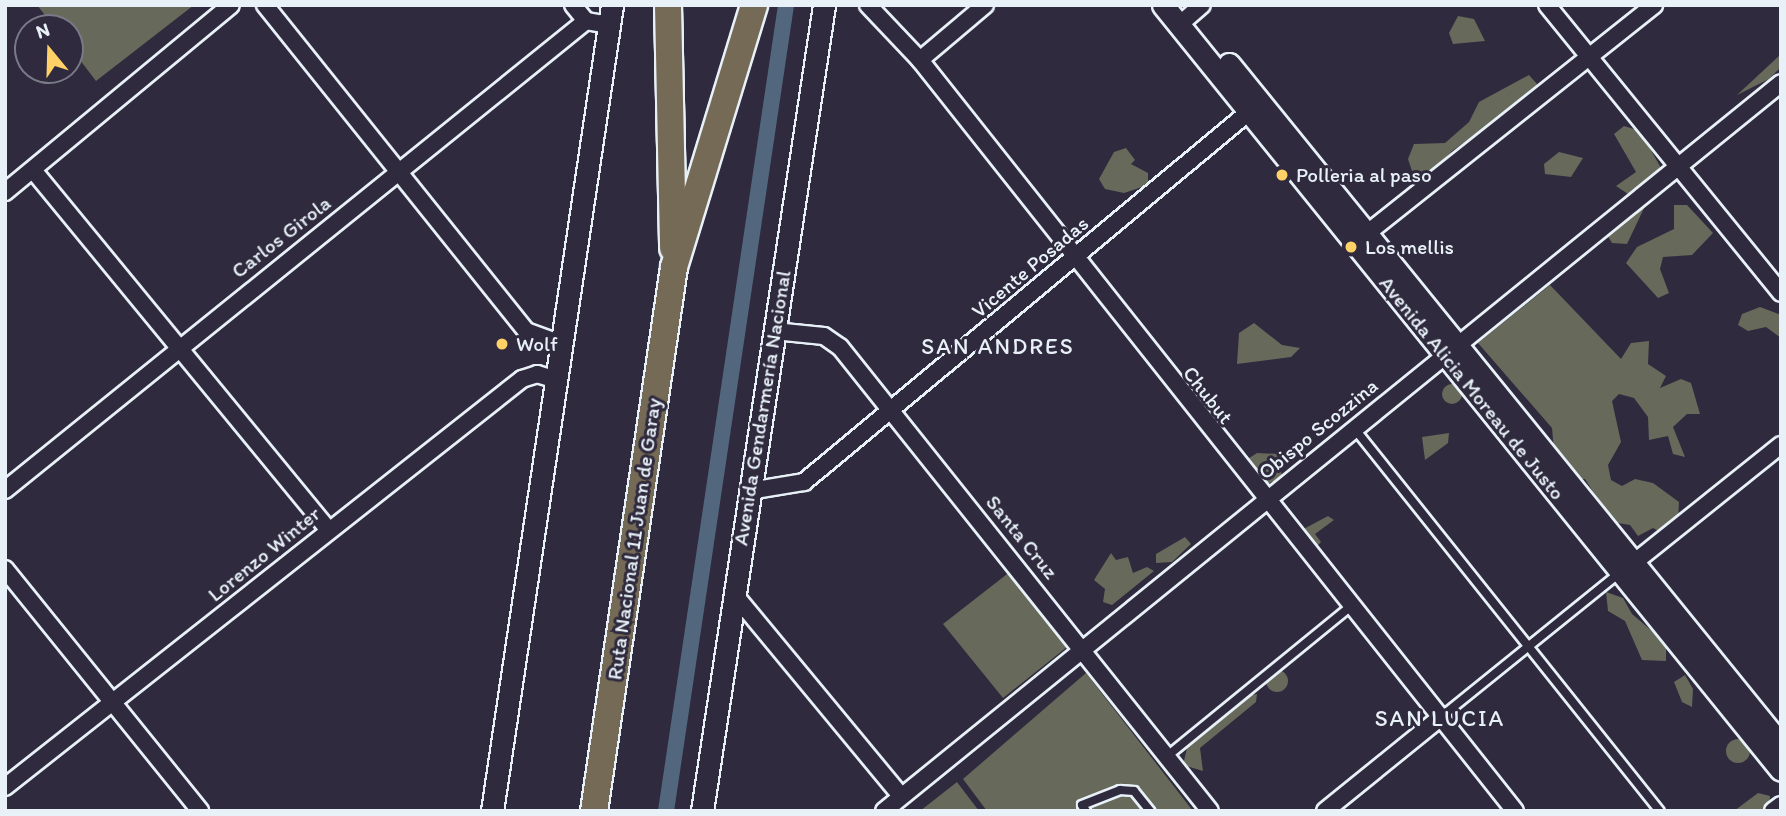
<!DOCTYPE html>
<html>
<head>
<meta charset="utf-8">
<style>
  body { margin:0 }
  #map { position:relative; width:1786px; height:816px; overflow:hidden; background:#2f2a3d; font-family:Itim,sans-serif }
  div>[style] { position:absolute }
  .green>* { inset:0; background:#67695b }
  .round { border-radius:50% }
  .canal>* { height:16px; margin:-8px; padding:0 8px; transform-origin:8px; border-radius:8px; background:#52677d }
  .roads { filter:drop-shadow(2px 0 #e8f1f8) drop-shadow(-2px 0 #e8f1f8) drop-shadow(0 2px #e8f1f8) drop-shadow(0 -2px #e8f1f8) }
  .service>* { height:8px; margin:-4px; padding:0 4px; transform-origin:4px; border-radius:4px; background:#2f2a3d }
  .minor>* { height:16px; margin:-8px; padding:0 8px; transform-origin:8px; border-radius:8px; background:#2f2a3d }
  .secondary>* { height:21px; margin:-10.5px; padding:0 10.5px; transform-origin:10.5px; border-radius:10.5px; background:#2f2a3d }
  .trunk>* { height:26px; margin:-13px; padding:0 13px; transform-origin:13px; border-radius:13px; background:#756a55 }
  .dots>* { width:19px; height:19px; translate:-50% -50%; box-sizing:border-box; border:4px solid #2f2a3d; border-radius:50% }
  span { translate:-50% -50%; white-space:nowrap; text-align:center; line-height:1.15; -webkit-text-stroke:6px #2f2a3d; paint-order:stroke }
  .poi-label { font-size:21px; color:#e8f1f8 }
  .left { translate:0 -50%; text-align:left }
  .street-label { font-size:21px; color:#e8f1f8 }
  .neighbourhood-label { font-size:23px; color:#e8f1f8; letter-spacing:2px }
  .frame { position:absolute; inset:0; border:7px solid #e8f1f8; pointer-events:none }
  .north { position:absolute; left:14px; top:14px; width:70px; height:70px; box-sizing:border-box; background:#2f2a3d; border:2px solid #797a88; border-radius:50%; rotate:341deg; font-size:19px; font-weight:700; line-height:28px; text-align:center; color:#e8f1f8 }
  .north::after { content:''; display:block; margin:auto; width:24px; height:32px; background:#ffd166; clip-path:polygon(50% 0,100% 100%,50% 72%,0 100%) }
</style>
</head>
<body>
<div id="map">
  <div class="green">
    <i style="clip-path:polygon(37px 5px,194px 5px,96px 81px,70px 47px,70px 28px,55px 28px)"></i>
    <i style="clip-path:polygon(1458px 16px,1474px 19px,1485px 41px,1453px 44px,1449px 33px)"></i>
    <i style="clip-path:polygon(1781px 54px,1781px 67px,1769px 79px,1737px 95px)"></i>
    <i style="clip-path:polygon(1529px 75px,1537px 84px,1534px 93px,1452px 151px,1428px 177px,1413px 174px,1408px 159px,1414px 144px,1445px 143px,1469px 122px,1479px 102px)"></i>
    <i style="clip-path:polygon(1624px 126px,1640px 131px,1661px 168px,1628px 194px,1616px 186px,1636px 172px,1614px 134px)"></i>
    <i style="clip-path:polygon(1126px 148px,1135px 160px,1131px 164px,1148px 173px,1148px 185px,1124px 193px,1105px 189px,1099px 179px,1114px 152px)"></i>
    <i style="clip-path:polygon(1559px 152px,1583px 158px,1571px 177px,1545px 174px,1544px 164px)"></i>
    <i style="clip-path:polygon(1647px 202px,1627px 244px,1612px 243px,1606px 233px)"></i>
    <i style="clip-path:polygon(1674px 205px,1687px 205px,1713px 233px,1692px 255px,1663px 257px,1660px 269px,1669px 293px,1658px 298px,1626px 263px,1637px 247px,1674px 229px)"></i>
    <i style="clip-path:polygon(1550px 285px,1621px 359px,1631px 343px,1649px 341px,1648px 364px,1666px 376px,1660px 388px,1681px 379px,1691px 383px,1700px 414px,1687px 414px,1673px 427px,1685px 457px,1673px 454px,1668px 436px,1649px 440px,1648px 417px,1634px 398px,1619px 394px,1612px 401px,1621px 442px,1608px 465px,1611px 480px,1622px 486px,1635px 479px,1653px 483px,1679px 502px,1678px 522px,1660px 532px,1653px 528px,1638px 536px,1630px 525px,1612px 522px,1585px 479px,1576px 479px,1554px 451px,1552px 428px,1478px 343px)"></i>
    <i style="clip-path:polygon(1760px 307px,1781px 315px,1781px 338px,1766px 327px,1748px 331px,1738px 325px,1742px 314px)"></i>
    <i style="clip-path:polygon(1254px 323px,1282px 345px,1300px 348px,1291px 357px,1237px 364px,1239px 333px)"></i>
    <i style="clip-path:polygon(1175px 371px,1222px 412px,1222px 435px)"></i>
    <i class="round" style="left:1442px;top:384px;width:20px;height:20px"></i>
    <i style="clip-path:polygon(1449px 433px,1448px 443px,1425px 460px,1422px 437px)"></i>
    <i style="clip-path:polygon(1257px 453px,1279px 454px,1282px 478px,1262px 486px,1246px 460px)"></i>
    <i style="clip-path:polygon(1328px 516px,1334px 520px,1315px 534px,1321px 542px,1314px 549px,1298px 532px)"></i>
    <i style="clip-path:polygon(1185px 537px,1191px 544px,1172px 562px,1156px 563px,1156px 554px)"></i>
    <i style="clip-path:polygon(1111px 553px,1116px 560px,1128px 557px,1133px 573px,1147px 567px,1154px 571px,1112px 605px,1103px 602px,1105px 589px,1094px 580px)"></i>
    <i style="clip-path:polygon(1011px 571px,1067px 647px,1003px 698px,943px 624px)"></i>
    <i style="clip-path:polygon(1606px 592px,1623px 598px,1632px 614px,1666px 643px,1666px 661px,1642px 660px,1625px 621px,1608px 611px)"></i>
    <i class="round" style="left:1266px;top:670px;width:22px;height:22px"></i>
    <i style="clip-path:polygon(1086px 673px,1193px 811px,987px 811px,963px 779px)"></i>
    <i style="clip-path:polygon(1685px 675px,1693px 689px,1692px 707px,1682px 702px,1674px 682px)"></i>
    <i style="clip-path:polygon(1257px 694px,1256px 702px,1200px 748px,1203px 771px,1183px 765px,1188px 744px,1245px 696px)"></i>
    <i class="round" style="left:1726px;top:739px;width:24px;height:24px"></i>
    <i style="clip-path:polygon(957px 782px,979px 811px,920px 811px)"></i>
    <i style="clip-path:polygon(1758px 793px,1770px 796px,1769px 811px,1734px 811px)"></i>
  </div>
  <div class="canal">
    <i style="left:666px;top:811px;width:815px;rotate:-81.53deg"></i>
  </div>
  <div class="roads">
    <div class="service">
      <i style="left:1354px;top:428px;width:490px;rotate:51.4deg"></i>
      <i style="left:1441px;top:717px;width:231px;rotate:-38.9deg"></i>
      <i style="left:1166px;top:757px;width:239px;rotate:-39.2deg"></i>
      <i style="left:1086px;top:811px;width:7px;rotate:-124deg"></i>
      <i style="left:1082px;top:805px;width:41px;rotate:-21.5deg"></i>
      <i style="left:1120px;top:790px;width:14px;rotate:4deg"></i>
      <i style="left:1134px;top:791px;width:26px;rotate:51deg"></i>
    </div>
    <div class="minor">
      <i style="left:265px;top:5px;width:418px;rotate:51.3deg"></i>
      <i style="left:526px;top:331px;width:38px;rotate:20deg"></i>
      <i style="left:573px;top:5px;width:21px;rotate:51deg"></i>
      <i style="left:586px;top:21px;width:23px;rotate:10deg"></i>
      <i style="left:868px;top:5px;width:76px;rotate:46.6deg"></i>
      <i style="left:920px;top:60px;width:958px;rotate:51.61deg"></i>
      <i style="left:1547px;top:5px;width:371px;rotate:50.9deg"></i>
      <i style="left:1179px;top:25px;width:30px;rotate:-41deg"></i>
      <i style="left:920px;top:60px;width:85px;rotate:-40.2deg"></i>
      <i style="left:33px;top:170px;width:465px;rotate:50.6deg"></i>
      <i style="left:5px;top:192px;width:293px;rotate:-39.6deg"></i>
      <i style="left:1360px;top:239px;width:376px;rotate:-38.5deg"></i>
      <i style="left:774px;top:331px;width:50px;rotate:5.7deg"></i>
      <i style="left:824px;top:336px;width:19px;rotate:35deg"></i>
      <i style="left:840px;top:347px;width:593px;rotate:51.43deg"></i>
      <i style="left:5px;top:490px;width:747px;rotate:-38.91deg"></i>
      <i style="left:749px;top:491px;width:56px;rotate:-9.3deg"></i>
      <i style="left:804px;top:482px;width:588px;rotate:-39.76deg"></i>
      <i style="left:5px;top:569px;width:311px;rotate:51.1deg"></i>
      <i style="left:1626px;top:569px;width:198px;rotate:-38.7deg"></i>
      <i style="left:734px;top:594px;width:262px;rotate:50.4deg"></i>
      <i style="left:5px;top:787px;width:659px;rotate:-38.28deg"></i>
      <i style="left:522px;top:379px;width:16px;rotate:-18deg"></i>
      <i style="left:537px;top:374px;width:21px;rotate:17deg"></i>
      <i style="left:884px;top:811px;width:1155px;rotate:-39.06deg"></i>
      <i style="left:1325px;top:811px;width:149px;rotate:-39deg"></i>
      <i style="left:1773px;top:811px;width:10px;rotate:-37deg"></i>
    </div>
    <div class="secondary">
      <i style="left:1163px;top:5px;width:983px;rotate:51.07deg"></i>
      <i style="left:1229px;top:64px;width:877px;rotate:50.97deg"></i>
      <i style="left:492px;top:811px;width:815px;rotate:-81.53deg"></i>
      <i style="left:702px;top:811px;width:815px;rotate:-81.39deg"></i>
    </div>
    <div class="trunk">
      <i style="left:668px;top:5px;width:243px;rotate:88.8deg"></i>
      <i style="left:594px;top:811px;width:550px;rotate:-81.63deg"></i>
      <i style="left:674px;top:267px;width:274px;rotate:-73deg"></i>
    </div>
  </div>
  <div class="dots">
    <i style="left:1282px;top:175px;background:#ffd166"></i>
    <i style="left:1351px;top:247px;background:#ffd166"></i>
    <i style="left:502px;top:344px;background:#ffd166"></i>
  </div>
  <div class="poi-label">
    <span class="left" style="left:1296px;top:175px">Polleria al paso</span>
    <span class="left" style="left:1365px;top:247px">Los mellis</span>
    <span class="left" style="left:516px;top:344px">Wolf</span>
  </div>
  <div class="street-label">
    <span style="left:281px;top:237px;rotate:-38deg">Carlos Girola</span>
    <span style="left:1030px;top:267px;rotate:-40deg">Vicente Posadas</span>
    <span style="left:1472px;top:388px;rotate:51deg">Avenida Alicia Moreau de Justo</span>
    <span style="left:1208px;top:395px;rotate:52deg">Chubut</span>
    <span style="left:762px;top:408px;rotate:-81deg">Avenida Gendarmería Nacional</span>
    <span style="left:1318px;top:429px;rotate:-39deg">Obispo Scozzina</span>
    <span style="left:1022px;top:537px;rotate:51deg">Santa Cruz</span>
    <span style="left:634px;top:539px;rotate:-82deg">Ruta Nacional 11 Juan de Garay</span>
    <span style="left:264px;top:554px;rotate:-39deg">Lorenzo Winter</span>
  </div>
  <div class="neighbourhood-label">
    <span style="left:998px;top:346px">SAN ANDRES</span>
    <span style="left:1440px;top:718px">SAN LUCIA</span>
  </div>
  <div class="frame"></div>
  <div class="north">N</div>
</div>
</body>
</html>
